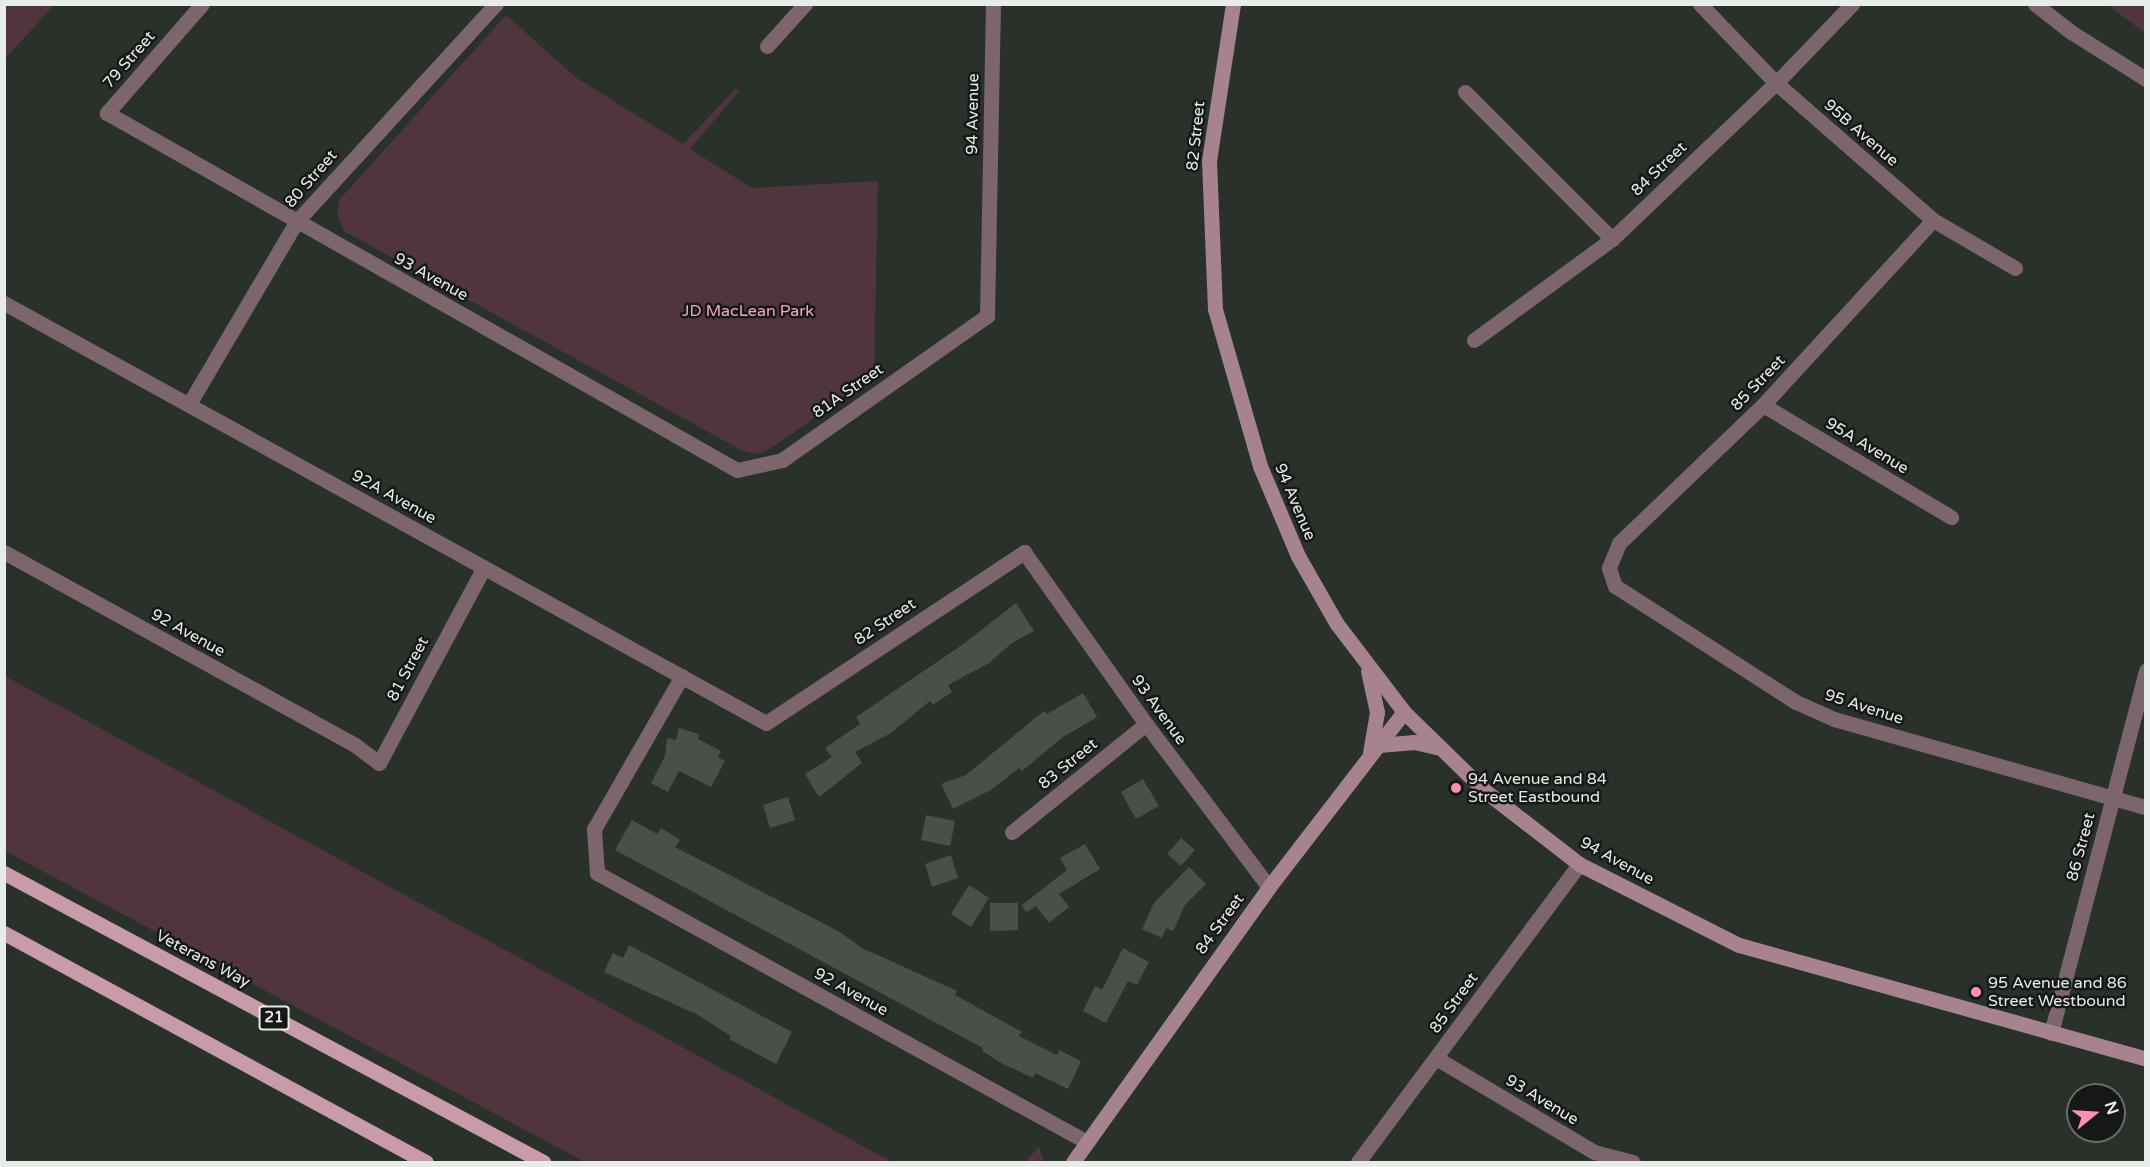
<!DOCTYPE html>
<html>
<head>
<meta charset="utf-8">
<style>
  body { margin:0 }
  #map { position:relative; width:2150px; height:1167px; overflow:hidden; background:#2a312b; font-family:"Varela Round",sans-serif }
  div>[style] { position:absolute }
  .green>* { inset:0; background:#50353e }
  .building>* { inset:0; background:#49504a }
  .street>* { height:15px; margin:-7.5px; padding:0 7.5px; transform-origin:7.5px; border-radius:7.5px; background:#7c656c }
  .secondary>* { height:15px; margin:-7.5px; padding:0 7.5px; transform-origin:7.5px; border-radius:7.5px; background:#a7838f }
  .primary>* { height:15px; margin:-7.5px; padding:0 7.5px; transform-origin:7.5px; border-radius:7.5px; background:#c89aaa }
  .dots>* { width:16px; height:16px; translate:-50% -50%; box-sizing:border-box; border:3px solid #151815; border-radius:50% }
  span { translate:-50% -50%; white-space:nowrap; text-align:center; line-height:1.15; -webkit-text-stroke:5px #151815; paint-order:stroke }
  .shield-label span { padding:2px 4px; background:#151815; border:2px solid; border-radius:4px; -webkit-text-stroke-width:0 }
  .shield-label { font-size:15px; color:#e7ece8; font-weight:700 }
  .street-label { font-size:16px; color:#e7ece8 }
  .park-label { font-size:16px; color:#f6a7c3 }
  .poi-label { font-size:16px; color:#e7ece8 }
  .left { translate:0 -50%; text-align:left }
  .frame { position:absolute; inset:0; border:6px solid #e7ece8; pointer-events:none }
  .north { position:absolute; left:2066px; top:1083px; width:60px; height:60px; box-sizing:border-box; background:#151815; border:2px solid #696d69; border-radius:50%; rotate:72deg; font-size:16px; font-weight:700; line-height:24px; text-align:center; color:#e7ece8 }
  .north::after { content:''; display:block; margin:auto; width:21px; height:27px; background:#ff8eb9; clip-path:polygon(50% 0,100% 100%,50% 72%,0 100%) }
</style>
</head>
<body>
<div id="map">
  <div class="green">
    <i style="clip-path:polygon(5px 4px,54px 5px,5px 59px,4px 5px)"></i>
    <i style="clip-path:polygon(2108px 5px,2145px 5px,2145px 33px)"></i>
    <i style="clip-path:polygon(506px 15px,575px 77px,683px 144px,736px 88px,739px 91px,690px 149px,752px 188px,878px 181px,874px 375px,776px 445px,759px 454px,743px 451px,344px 231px,337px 214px,340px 199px)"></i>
    <i style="clip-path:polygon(5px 676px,892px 1162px,585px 1162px,5px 851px)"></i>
    <i style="clip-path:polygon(1039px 1146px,1044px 1162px,1026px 1162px)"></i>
  </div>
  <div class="building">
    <i style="clip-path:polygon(1016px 603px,1034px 631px,1012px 643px,989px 663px,948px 685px,952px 692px,933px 705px,930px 701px,891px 733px,855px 752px,862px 763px,819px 797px,805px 774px,832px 757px,825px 748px,860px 724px,856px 717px,962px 645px)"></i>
    <i style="clip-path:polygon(1083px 693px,1097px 717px,1063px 737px,1022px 771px,1019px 768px,991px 790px,953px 809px,941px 784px,966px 775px,1044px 711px,1047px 714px)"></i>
    <i style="clip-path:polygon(679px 728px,699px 734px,698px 739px,721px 751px,718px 757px,725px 761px,711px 787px,679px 771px,668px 792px,651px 783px,665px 756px,667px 738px,676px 740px)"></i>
    <i style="clip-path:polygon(1143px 779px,1159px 806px,1136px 819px,1121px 792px)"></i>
    <i style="clip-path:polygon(788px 797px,795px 820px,770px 828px,763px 805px)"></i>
    <i style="clip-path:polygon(926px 815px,955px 821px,950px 846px,921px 840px)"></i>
    <i style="clip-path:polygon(632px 820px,657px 834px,661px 828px,680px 840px,675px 847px,840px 932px,862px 948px,957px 991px,955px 995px,1022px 1032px,1019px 1036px,1057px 1055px,1059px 1050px,1081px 1061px,1068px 1089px,1035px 1073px,1033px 1078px,1003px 1064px,982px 1051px,983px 1048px,615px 850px)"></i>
    <i style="clip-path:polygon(1181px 838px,1195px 850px,1181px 866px,1167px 854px)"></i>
    <i style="clip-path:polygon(1085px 844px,1100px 869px,1059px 894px,1069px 907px,1049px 923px,1036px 906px,1026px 912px,1022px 905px,1067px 870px,1060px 858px)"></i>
    <i style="clip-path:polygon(951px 855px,958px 878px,932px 887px,925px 864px)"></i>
    <i style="clip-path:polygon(1189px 867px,1206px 884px,1185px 905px,1173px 931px,1166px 928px,1162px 938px,1142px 929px,1154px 903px)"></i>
    <i style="clip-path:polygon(969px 885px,989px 898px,971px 927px,951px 914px)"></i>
    <i style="clip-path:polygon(990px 903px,1018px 903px,1018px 930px,990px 931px)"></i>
    <i style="clip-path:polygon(629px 945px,792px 1032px,776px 1064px,729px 1039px,731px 1036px,698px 1015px,604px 972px,613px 953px,623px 958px)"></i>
    <i style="clip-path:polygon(1123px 948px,1149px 962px,1137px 985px,1128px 981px,1106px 1023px,1083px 1011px,1095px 986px,1102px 990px)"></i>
  </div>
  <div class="street">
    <i style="left:202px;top:4px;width:145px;rotate:131.1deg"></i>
    <i style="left:107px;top:113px;width:724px;rotate:29.54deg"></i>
    <i style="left:737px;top:470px;width:46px;rotate:-12.5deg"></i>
    <i style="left:782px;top:460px;width:251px;rotate:-35.1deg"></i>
    <i style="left:987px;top:316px;width:312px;rotate:-88.9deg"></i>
    <i style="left:1700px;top:4px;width:110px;rotate:46.1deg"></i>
    <i style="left:1776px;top:83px;width:208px;rotate:41.1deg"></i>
    <i style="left:1933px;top:220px;width:95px;rotate:30.3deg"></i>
    <i style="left:2035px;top:4px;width:46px;rotate:37.9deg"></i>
    <i style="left:2071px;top:32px;width:89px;rotate:32.1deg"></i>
    <i style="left:767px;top:46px;width:57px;rotate:-47.9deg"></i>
    <i style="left:1465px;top:92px;width:208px;rotate:45deg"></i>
    <i style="left:1933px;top:220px;width:251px;rotate:132.6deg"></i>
    <i style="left:1763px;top:405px;width:199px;rotate:136.2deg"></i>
    <i style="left:1619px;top:543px;width:27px;rotate:112deg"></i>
    <i style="left:1609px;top:568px;width:19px;rotate:72deg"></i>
    <i style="left:1615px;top:586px;width:215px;rotate:32.7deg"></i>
    <i style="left:1796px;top:702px;width:42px;rotate:24.1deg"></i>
    <i style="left:1834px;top:719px;width:324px;rotate:15.8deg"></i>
    <i style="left:4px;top:303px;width:870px;rotate:28.86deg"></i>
    <i style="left:766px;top:723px;width:310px;rotate:-33.5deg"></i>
    <i style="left:1024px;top:552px;width:211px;rotate:54.7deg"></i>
    <i style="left:1146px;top:724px;width:204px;rotate:53deg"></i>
    <i style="left:1474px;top:340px;width:171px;rotate:-36.2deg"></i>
    <i style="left:1612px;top:239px;width:226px;rotate:-43.6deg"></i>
    <i style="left:1776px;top:83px;width:110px;rotate:-46.1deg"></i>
    <i style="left:189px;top:404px;width:211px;rotate:-59.5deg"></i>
    <i style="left:296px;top:222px;width:296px;rotate:-47.5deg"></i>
    <i style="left:1763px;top:405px;width:219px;rotate:30.8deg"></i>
    <i style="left:4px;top:552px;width:401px;rotate:28.8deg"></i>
    <i style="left:355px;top:745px;width:30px;rotate:37deg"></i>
    <i style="left:379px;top:763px;width:222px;rotate:-61.8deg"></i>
    <i style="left:682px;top:676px;width:177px;rotate:119.9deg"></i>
    <i style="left:594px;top:829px;width:44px;rotate:86.1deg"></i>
    <i style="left:597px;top:873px;width:559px;rotate:28.77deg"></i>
    <i style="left:1012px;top:832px;width:172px;rotate:-38.9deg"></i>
    <i style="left:2051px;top:1033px;width:375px;rotate:-75.3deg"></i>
    <i style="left:1436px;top:1058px;width:184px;rotate:30.7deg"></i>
    <i style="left:1594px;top:1152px;width:40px;rotate:14.4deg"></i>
    <i style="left:1358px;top:1162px;width:371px;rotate:-53.4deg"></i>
  </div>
  <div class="secondary">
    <i style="left:1233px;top:4px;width:158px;rotate:98.7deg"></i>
    <i style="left:1209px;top:160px;width:149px;rotate:87.7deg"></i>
    <i style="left:1215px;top:309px;width:163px;rotate:74deg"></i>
    <i style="left:1260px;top:466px;width:98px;rotate:67.1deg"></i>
    <i style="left:1298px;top:556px;width:78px;rotate:60.2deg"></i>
    <i style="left:1337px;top:624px;width:111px;rotate:52.7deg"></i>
    <i style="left:1404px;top:712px;width:113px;rotate:44.3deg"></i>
    <i style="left:1485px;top:791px;width:119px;rotate:37.8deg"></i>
    <i style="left:1579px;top:864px;width:179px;rotate:26.9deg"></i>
    <i style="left:1739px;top:945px;width:423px;rotate:15.6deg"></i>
    <i style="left:1368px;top:671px;width:42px;rotate:77.6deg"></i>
    <i style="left:1377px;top:712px;width:42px;rotate:99.7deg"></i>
    <i style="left:1379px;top:745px;width:35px;rotate:-5deg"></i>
    <i style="left:1414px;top:742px;width:28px;rotate:13deg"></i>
    <i style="left:1073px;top:1162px;width:338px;rotate:-54.5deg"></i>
    <i style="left:1269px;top:887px;width:221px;rotate:-52.4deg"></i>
  </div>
  <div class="primary">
    <i style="left:4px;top:873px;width:612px;rotate:28.2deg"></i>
    <i style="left:4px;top:933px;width:480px;rotate:28.5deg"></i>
  </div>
  <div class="dots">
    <i style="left:1456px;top:788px;background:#ff8eb9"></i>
    <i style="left:1976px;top:992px;background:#ff8eb9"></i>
  </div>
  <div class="shield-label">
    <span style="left:274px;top:1018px">21</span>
  </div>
  <div class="street-label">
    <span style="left:129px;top:60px;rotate:-49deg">79 Street</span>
    <span style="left:973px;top:114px;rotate:-89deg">94 Avenue</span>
    <span style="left:1861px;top:133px;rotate:41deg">95B Avenue</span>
    <span style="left:1196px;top:136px;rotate:-84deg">82 Street</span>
    <span style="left:1659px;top:169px;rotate:-44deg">84 Street</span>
    <span style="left:311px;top:179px;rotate:-49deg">80 Street</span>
    <span style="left:431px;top:277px;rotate:29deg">93 Avenue</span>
    <span style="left:1758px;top:383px;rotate:-46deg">85 Street</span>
    <span style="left:848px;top:391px;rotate:-35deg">81A Street</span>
    <span style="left:1867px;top:446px;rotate:31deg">95A Avenue</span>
    <span style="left:394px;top:497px;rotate:29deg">92A Avenue</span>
    <span style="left:1295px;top:502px;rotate:67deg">94 Avenue</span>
    <span style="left:885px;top:622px;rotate:-34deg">82 Street</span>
    <span style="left:188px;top:633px;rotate:29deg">92 Avenue</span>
    <span style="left:408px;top:669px;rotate:-62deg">81 Street</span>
    <span style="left:1864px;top:707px;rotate:18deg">95 Avenue</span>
    <span style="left:1159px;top:710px;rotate:54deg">93 Avenue</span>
    <span style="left:1068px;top:764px;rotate:-39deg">83 Street</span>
    <span style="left:2081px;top:847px;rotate:-75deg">86 Street</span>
    <span style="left:1617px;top:861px;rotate:29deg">94 Avenue</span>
    <span style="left:1220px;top:924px;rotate:-54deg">84 Street</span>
    <span style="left:203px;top:959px;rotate:28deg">Veterans Way</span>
    <span style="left:851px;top:992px;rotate:29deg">92 Avenue</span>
    <span style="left:1454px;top:1003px;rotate:-54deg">85 Street</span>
    <span style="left:1542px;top:1100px;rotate:31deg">93 Avenue</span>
  </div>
  <div class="park-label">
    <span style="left:748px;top:311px">JD MacLean Park</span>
  </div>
  <div class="poi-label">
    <span class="left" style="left:1468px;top:788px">94 Avenue and 84<br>Street Eastbound</span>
    <span class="left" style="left:1988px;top:992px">95 Avenue and 86<br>Street Westbound</span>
  </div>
  <div class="frame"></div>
  <div class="north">N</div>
</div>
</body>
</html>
